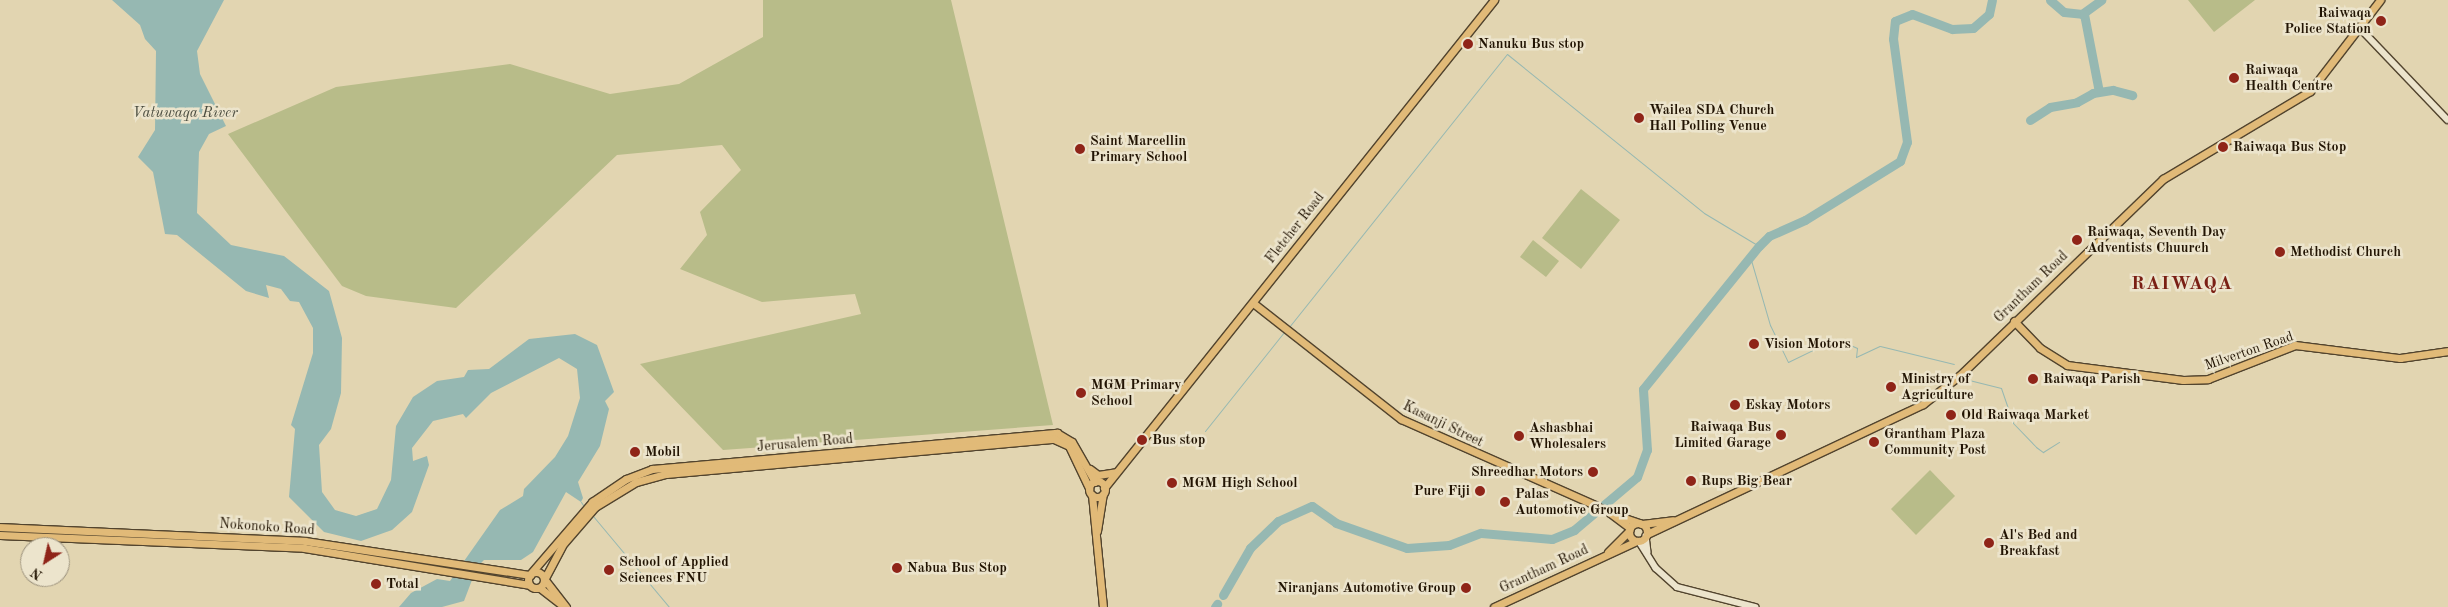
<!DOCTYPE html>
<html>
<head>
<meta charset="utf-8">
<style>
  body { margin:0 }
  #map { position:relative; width:2448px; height:607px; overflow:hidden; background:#e2d5b1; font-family:"Old Standard TT",serif }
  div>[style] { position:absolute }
  .green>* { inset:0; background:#b8bc89 }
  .water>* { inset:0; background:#96b8b2 }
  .stream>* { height:1px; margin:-0.5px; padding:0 0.5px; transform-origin:0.5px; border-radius:0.5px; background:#96b8b2 }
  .river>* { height:9px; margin:-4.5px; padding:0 4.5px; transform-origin:4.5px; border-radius:4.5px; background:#96b8b2 }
  .roads { filter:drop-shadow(1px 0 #52442e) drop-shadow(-1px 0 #52442e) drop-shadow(0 1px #52442e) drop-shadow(0 -1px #52442e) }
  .tertiary>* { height:5.5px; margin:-2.75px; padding:0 2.75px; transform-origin:2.75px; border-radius:2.75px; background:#ece4cc }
  .secondary>* { height:6px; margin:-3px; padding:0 3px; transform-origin:3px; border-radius:3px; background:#ece4cc }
  .primary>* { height:7px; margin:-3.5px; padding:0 3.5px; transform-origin:3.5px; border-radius:3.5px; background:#e1ba78 }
  .primary>.ring { margin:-3.5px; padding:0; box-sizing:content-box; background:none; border:7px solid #e1ba78; border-radius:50% }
  .dots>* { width:14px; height:14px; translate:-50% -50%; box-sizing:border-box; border:2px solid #ece4cc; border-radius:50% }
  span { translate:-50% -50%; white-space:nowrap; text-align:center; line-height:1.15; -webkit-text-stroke:5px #ece4cc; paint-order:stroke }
  .poi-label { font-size:14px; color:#221403; font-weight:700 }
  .right { translate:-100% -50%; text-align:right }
  .left { translate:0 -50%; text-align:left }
  .street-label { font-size:14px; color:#221403 }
  .water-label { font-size:15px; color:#4b4d40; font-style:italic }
  .district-label { font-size:19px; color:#7a1f14; font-weight:700; letter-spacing:1px }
  .north { position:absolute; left:20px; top:537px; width:50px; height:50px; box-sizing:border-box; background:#ece4cc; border:1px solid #9b917c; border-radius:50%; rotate:215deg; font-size:14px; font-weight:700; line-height:20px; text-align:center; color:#221403 }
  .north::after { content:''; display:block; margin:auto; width:18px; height:22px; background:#8f2418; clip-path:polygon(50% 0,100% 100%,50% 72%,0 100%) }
</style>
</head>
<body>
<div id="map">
  <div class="green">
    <i style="clip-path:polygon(763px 0,951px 0,1053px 425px,723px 450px,640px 364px,861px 314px,855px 294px,762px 302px,680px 269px,707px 235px,700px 212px,741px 170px,722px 145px,617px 155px,456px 308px,366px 296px,342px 286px,228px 134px,336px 87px,510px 64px,610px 94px,679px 84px,763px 37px)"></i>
    <i style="clip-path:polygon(2188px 0,2255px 0,2214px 32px)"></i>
    <i style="clip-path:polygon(1581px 189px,1620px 220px,1581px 269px,1542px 238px)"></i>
    <i style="clip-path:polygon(1533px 240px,1559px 261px,1546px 277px,1520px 257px)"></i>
    <i style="clip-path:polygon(1930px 470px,1955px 496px,1916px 535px,1891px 509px)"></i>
  </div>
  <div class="water">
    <i style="clip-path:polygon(112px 0,224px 0,197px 51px,200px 74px,226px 126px,209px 134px,199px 152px,197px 213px,231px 245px,284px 256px,329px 291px,342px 338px,341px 393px,331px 429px,319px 445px,322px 492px,335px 510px,356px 516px,377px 509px,391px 480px,396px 426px,413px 397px,437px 381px,464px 377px,468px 370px,489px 369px,529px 339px,575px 334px,597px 345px,614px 392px,605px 401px,609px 409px,600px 446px,578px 482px,583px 498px,581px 502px,566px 492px,533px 552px,521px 560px,484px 560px,477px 567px,464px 601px,442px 607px,399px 607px,411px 593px,437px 579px,450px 581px,500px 510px,523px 496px,524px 489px,555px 457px,568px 436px,580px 398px,577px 369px,559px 358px,491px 393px,466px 418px,463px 414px,433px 421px,412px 448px,413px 461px,427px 456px,429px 465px,412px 512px,392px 530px,361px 541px,324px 532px,289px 497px,295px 429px,291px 425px,313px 353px,313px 328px,299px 302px,290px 301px,281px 289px,266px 285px,269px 298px,246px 291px,177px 235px,165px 234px,153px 172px,138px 157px,155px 130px,156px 51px,145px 39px,140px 25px)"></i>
  </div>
  <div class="stream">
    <i style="left:1751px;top:260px;width:68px;rotate:73.7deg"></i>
    <i style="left:1770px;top:325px;width:41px;rotate:64.1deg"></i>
    <i style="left:1788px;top:362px;width:41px;rotate:-25.9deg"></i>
    <i style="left:1825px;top:344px;width:23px"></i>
    <i style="left:1848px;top:344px;width:10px;rotate:24deg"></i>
    <i style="left:1857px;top:348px;width:9px;rotate:96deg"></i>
    <i style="left:1856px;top:357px;width:26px;rotate:-25deg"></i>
    <i style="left:1880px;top:346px;width:76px;rotate:13.7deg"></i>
    <i style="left:1289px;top:327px;width:349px;rotate:-51.4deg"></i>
    <i style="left:1507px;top:54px;width:253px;rotate:38.9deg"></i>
    <i style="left:1704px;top:213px;width:64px;rotate:31deg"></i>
    <i style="left:1969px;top:380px;width:33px;rotate:14deg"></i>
    <i style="left:2001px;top:388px;width:37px;rotate:71deg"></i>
    <i style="left:2013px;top:423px;width:33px;rotate:46deg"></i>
    <i style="left:2036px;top:447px;width:9px;rotate:36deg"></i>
    <i style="left:2043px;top:452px;width:19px;rotate:-32deg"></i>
    <i style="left:1205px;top:431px;width:127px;rotate:-51.4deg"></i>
    <i style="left:581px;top:502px;width:4px;rotate:56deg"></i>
    <i style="left:593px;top:516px;width:119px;rotate:50.1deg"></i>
  </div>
  <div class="river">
    <i style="left:2050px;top:0;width:18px;rotate:41deg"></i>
    <i style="left:2064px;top:12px;width:18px;rotate:6deg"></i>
    <i style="left:2082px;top:14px;width:24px;rotate:-36deg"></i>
    <i style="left:2084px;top:14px;width:79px;rotate:79.1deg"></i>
    <i style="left:2030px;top:120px;width:24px;rotate:-33deg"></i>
    <i style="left:2050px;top:107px;width:27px;rotate:-10deg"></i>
    <i style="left:2077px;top:102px;width:18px;rotate:-29deg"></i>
    <i style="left:2093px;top:93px;width:20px;rotate:-9deg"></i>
    <i style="left:2113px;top:90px;width:20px;rotate:15deg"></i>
    <i style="left:1223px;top:595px;width:54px;rotate:-60.1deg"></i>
    <i style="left:1250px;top:548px;width:39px;rotate:-44deg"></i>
    <i style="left:1278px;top:521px;width:37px;rotate:-24deg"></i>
    <i style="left:1312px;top:506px;width:29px;rotate:35deg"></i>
    <i style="left:1336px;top:523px;width:75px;rotate:19.4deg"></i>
    <i style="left:1407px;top:548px;width:42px;rotate:-4.1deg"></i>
    <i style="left:1449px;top:545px;width:34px;rotate:-21deg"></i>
    <i style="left:1481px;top:533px;width:71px;rotate:4.8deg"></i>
    <i style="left:1552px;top:539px;width:24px;rotate:-22deg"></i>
    <i style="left:1574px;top:530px;width:82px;rotate:-40.1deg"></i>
    <i style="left:1637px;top:477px;width:29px;rotate:-70deg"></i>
    <i style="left:1647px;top:450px;width:61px;rotate:-93.8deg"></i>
    <i style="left:1643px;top:389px;width:184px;rotate:-51deg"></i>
    <i style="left:1759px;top:246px;width:14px;rotate:-45deg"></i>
    <i style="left:1769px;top:236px;width:39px;rotate:-24deg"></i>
    <i style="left:1805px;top:220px;width:112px;rotate:-31.8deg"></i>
    <i style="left:1900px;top:161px;width:20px;rotate:-70deg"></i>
    <i style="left:1907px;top:142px;width:104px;rotate:-97.7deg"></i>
    <i style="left:1893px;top:39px;width:18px;rotate:-84deg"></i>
    <i style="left:1895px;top:21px;width:18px;rotate:-22deg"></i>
    <i style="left:1912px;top:14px;width:43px;rotate:20.6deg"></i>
    <i style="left:1952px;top:29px;width:21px;rotate:-3deg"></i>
    <i style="left:1973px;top:28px;width:21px;rotate:-41deg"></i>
    <i style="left:1989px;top:14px;width:14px;rotate:-78deg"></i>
    <i style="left:1215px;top:607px;width:4px;rotate:-56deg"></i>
  </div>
  <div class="roads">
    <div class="tertiary">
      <i style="left:2360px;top:28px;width:127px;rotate:46.3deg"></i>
      <i style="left:1646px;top:536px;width:16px;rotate:83deg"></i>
      <i style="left:1639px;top:541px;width:32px;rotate:58deg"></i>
      <i style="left:1656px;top:568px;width:28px;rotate:42deg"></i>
      <i style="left:1677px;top:587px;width:81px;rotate:14.4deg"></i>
    </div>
    <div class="secondary">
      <i style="left:1597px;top:506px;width:15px;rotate:28deg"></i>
    </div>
    <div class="primary">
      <i style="left:1253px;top:303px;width:188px;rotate:38.1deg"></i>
      <i style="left:1401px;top:419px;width:214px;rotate:23.9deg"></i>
      <i style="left:2014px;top:321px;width:37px;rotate:46deg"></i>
      <i style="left:2040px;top:348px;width:32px;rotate:32deg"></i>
      <i style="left:2067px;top:365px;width:117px;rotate:7.4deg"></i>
      <i style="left:2183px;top:380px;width:25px;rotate:-2deg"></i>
      <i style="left:2208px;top:379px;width:93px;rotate:-21.3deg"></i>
      <i style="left:2295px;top:345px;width:106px;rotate:7.1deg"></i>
      <i style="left:2400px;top:358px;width:49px;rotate:-8.3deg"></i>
      <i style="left:1090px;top:469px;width:10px;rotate:37deg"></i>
      <i style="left:1098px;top:475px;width:18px;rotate:-9deg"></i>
      <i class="ring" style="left:1089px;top:481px;width:9px;height:9px"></i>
      <i style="left:1104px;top:488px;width:625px;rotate:-51.37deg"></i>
      <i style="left:1092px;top:495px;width:113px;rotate:84.4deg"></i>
      <i style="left:1610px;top:513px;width:31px;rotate:19deg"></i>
      <i style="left:1610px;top:513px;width:25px;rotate:37deg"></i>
      <i class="ring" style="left:1629px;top:523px;width:11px;height:11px"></i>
      <i style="left:1642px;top:524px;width:31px;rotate:-7deg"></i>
      <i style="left:0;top:527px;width:305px;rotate:2.6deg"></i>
      <i style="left:305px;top:541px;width:228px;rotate:8.6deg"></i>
      <i style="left:1097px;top:531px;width:37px;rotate:-81deg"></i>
      <i style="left:1647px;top:534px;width:305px;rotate:-25.2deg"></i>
      <i style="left:1923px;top:404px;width:46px;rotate:-37.9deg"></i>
      <i style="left:1959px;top:376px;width:284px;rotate:-44deg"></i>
      <i style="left:2163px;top:179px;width:171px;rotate:-30.9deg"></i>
      <i style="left:2310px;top:91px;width:115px;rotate:-52.4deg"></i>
      <i style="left:0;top:535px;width:304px;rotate:2.4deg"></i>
      <i style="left:304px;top:548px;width:228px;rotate:9.3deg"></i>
      <i style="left:1608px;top:552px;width:30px;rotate:-45deg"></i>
      <i class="ring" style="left:528px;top:572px;width:9px;height:9px"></i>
      <i style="left:531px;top:573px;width:94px;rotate:-49.3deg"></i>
      <i style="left:592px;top:502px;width:41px;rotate:-34.1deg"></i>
      <i style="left:626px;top:479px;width:28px;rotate:-21deg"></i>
      <i style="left:652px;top:469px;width:407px;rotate:-5.1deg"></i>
      <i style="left:1057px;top:433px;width:17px;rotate:31deg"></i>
      <i style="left:1072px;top:442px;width:46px;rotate:60.1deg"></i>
      <i style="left:545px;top:578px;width:40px;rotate:-62deg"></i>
      <i style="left:564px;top:543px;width:48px;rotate:-49.3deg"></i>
      <i style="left:595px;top:507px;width:48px;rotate:-31.4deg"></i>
      <i style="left:636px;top:482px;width:31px;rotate:-15deg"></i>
      <i style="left:666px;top:474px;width:390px;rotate:-5.2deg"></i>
      <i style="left:1054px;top:439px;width:17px;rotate:25deg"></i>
      <i style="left:1069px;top:446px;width:47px;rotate:64.5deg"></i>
      <i style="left:545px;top:580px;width:34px;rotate:52deg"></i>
      <i style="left:540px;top:588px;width:29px;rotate:38deg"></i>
      <i style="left:1494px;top:607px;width:157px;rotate:-24.8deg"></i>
    </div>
  </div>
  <div class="dots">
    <i style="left:2381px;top:21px;background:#8f2418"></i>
    <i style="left:1468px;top:44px;background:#8f2418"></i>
    <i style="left:2234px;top:78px;background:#8f2418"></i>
    <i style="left:1639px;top:118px;background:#8f2418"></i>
    <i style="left:2223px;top:147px;background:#8f2418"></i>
    <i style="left:1080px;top:149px;background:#8f2418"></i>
    <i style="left:2077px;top:240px;background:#8f2418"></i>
    <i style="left:2280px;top:252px;background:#8f2418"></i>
    <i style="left:1754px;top:344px;background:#8f2418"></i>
    <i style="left:2033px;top:379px;background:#8f2418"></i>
    <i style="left:1891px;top:387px;background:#8f2418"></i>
    <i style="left:1081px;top:393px;background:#8f2418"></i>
    <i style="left:1735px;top:405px;background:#8f2418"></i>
    <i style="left:1951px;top:415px;background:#8f2418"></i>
    <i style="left:1781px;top:435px;background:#8f2418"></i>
    <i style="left:1519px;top:436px;background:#8f2418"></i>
    <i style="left:1142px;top:440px;background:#8f2418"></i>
    <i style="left:1874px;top:442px;background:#8f2418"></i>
    <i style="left:635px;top:452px;background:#8f2418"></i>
    <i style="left:1593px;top:472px;background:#8f2418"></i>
    <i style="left:1691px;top:481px;background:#8f2418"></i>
    <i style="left:1172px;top:483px;background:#8f2418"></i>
    <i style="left:1480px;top:491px;background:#8f2418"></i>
    <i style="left:1505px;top:502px;background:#8f2418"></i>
    <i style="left:1989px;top:543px;background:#8f2418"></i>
    <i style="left:897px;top:568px;background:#8f2418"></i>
    <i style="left:609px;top:570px;background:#8f2418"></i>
    <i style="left:376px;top:584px;background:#8f2418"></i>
    <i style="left:1466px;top:588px;background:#8f2418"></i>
  </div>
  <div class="poi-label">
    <span class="right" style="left:2371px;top:21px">Raiwaqa<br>Police Station</span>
    <span class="left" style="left:1478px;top:44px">Nanuku Bus stop</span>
    <span class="left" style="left:2245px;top:78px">Raiwaqa<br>Health Centre</span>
    <span class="left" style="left:1649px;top:118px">Wailea SDA Church<br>Hall Polling Venue</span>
    <span class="left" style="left:1090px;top:149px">Saint Marcellin<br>Primary School</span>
    <span class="left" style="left:2233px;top:147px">Raiwaqa Bus Stop</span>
    <span class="left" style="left:2087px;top:240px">Raiwaqa, Seventh Day<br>Adventists Chuurch</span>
    <span class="left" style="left:2290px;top:252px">Methodist Church</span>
    <span class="left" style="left:1764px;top:344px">Vision Motors</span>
    <span class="left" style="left:1901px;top:387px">Ministry of<br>Agriculture</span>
    <span class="left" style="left:2043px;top:379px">Raiwaqa Parish</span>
    <span class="left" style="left:1091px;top:393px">MGM Primary<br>School</span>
    <span class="left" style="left:1745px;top:405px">Eskay Motors</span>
    <span class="left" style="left:1961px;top:415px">Old Raiwaqa Market</span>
    <span class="right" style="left:1771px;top:435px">Raiwaqa Bus<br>Limited Garage</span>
    <span class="left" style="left:1529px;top:436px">Ashasbhai<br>Wholesalers</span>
    <span class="left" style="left:1884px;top:442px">Grantham Plaza<br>Community Post</span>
    <span class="left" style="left:1152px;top:440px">Bus stop</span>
    <span class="left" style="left:645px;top:452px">Mobil</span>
    <span class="right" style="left:1583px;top:472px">Shreedhar Motors</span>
    <span class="left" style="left:1701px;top:481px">Rups Big Bear</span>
    <span class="left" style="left:1182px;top:483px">MGM High School</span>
    <span class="right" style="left:1470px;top:491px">Pure Fiji</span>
    <span class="left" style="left:1515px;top:502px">Palas<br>Automotive Group</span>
    <span class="left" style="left:1999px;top:543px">Al's Bed and<br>Breakfast</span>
    <span class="left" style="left:619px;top:570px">School of Applied<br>Sciences FNU</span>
    <span class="left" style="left:907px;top:568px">Nabua Bus Stop</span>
    <span class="left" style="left:386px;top:584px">Total</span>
    <span class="right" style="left:1456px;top:588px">Niranjans Automotive Group</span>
  </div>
  <div class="street-label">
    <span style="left:1295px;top:228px;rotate:-52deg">Fletcher Road</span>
    <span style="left:2031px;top:287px;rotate:-44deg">Grantham Road</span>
    <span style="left:2249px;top:351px;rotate:-19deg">Milverton Road</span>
    <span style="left:1443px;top:424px;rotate:26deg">Kasanji Street</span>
    <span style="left:805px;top:443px;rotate:-5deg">Jerusalem Road</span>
    <span style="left:267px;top:527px;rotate:4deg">Nokonoko Road</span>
    <span style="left:1544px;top:569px;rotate:-25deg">Grantham Road</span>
  </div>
  <div class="water-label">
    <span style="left:185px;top:114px">Vatuwaqa River</span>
  </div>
  <div class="district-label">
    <span style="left:2182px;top:285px">RAIWAQA</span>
  </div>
  <div class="north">N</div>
</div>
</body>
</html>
